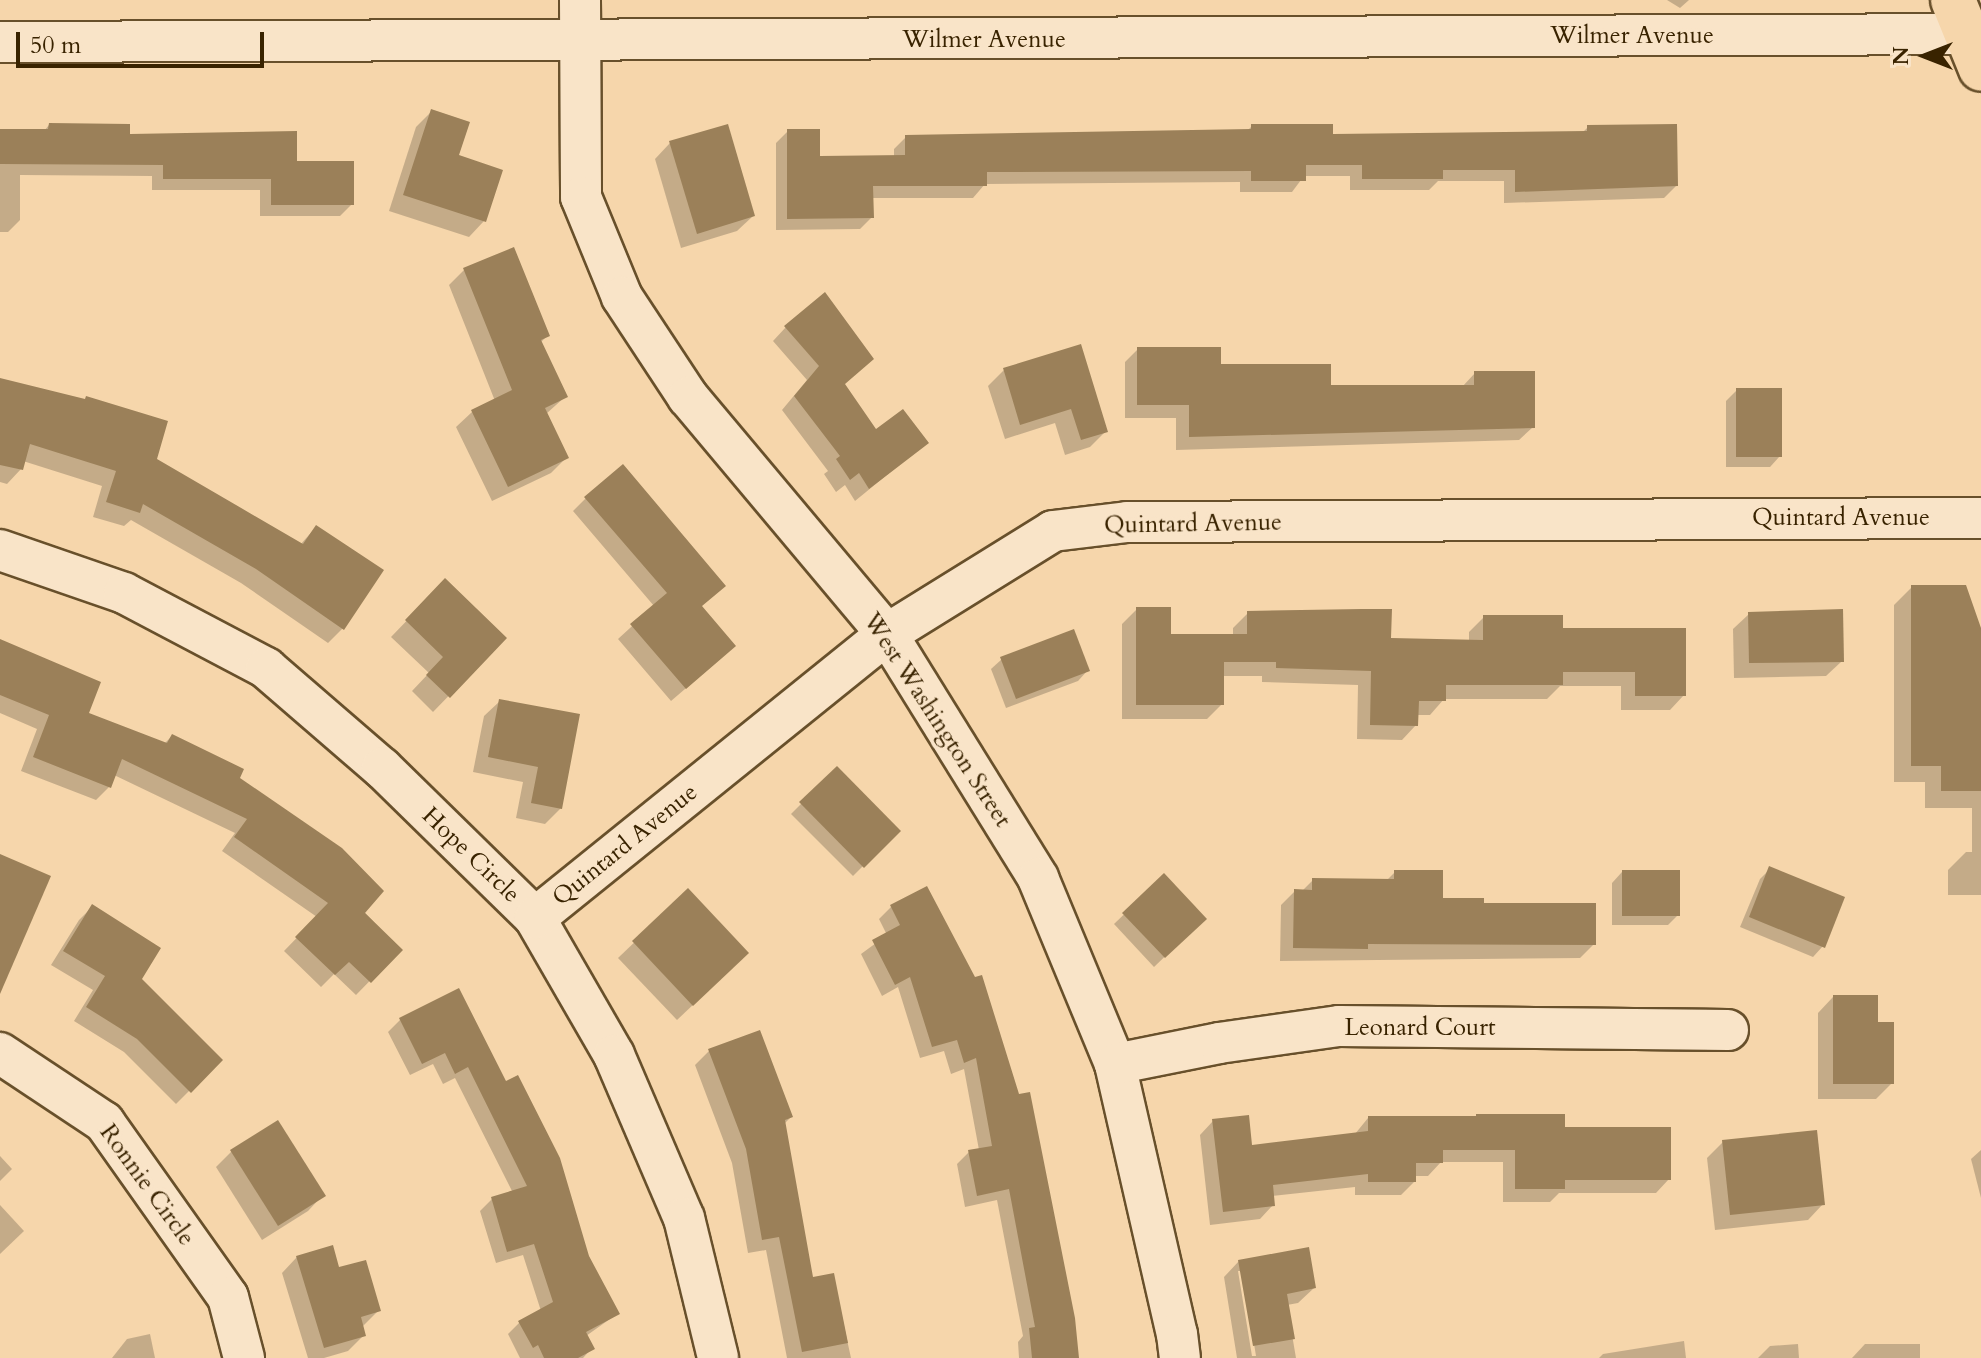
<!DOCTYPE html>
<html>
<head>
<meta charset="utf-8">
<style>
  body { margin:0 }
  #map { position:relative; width:1981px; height:1358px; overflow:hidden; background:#f6d6ab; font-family:Cardo,serif }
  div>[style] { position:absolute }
  .shadow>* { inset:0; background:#0003 }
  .building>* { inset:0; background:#9b8059 }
  .roads { filter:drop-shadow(2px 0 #68502b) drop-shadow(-2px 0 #68502b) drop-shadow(0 2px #68502b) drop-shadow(0 -2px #68502b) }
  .minor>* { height:40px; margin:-20px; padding:0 20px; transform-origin:20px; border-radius:20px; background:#f9e4c8 }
  .major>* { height:44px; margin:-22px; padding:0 22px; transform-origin:22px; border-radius:22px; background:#f6d6ab }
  span { translate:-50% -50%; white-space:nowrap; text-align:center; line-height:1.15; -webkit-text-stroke:7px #f9e4c8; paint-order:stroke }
  .street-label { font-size:24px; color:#392300 }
  .north { position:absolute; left:1885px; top:16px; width:80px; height:80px; -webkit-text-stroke:6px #f9e4c8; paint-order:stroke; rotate:270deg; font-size:22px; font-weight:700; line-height:32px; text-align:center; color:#392300 }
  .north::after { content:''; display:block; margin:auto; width:28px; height:36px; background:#392300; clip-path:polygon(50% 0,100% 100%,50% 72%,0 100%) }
  .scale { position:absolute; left:16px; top:32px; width:248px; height:36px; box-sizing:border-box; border:4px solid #392300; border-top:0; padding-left:10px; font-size:24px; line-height:28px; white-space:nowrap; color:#392300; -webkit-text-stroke:6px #f9e4c8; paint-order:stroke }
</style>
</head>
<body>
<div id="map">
  <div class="shadow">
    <i style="clip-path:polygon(1667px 0,1689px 0,1680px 8px)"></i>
    <i style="clip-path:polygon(431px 112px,484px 221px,469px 237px,389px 211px,416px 127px)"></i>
    <i style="clip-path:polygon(49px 125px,295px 163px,352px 204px,340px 216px,260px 216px,260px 190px,152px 190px,152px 176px,20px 175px,20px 220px,8px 232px,0 232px,0 131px,44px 131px)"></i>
    <i style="clip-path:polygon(1252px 126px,1331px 136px,1582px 133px,1588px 127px,1676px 186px,1664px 198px,1504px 203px,1504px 181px,1438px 181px,1429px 190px,1350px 190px,1350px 176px,1304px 176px,1292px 192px,1240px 192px,1240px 182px,985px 184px,973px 198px,871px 198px,872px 217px,860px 229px,776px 230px,776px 143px,788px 131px,818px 158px,894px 157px,894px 149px,906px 137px,1247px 131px)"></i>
    <i style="clip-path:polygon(670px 143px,753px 216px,737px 231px,681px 248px,655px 159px)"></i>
    <i style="clip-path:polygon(464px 270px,547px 336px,540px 343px,566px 396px,546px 414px,567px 457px,551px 473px,492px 501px,456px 427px,472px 412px,495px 401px,449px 285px)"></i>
    <i style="clip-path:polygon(786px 327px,844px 385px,876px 432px,926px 443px,855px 501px,845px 485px,836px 492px,824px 474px,828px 471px,782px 410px,807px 380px,773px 341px)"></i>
    <i style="clip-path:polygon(1079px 346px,1106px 431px,1090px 447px,1065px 455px,1055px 423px,1005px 439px,988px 386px,1004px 370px)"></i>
    <i style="clip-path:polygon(1138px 349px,1329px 387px,1462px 387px,1475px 373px,1533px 427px,1519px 440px,1176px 450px,1176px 418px,1125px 418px,1125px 362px)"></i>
    <i style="clip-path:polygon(0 380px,154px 460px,300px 545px,316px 527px,343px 628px,328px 643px,241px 583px,131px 520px,124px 526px,93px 517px,102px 486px,23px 461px,21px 469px,7px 484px,0 482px)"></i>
    <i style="clip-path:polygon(1737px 390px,1780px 456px,1770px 467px,1726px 467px,1726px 401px)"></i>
    <i style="clip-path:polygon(586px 498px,700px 607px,720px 659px,671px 701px,618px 639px,654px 606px,573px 511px)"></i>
    <i style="clip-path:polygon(445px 581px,505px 638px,433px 712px,412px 691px,429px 673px,391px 637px)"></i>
    <i style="clip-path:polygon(1912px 587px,1981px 634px,1981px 895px,1948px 895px,1948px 870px,1966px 852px,1972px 852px,1972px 808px,1925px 808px,1925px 782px,1894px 782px,1894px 605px)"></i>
    <i style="clip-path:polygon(1137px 609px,1169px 636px,1233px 636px,1233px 628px,1248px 613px,1389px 640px,1469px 642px,1469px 632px,1484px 617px,1561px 630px,1684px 695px,1670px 710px,1621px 710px,1621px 686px,1560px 686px,1547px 699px,1444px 699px,1430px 715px,1416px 715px,1416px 725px,1402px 740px,1357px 739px,1358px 685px,1262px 682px,1262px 676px,1222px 676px,1222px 704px,1207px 719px,1122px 719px,1122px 624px)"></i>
    <i style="clip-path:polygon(1749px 614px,1842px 661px,1826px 676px,1734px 678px,1733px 629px)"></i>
    <i style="clip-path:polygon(0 641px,86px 714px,164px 744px,172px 736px,238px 778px,400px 950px,356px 995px,334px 974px,321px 987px,284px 951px,317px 917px,222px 851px,235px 833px,114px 775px,109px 787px,96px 800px,21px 771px,37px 729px,0 713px)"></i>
    <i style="clip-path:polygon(1002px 659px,1088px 670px,1078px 681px,1006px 708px,991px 669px)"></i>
    <i style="clip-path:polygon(500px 701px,578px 715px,561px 808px,545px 824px,516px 818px,523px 782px,473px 772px,484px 716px)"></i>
    <i style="clip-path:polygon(837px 768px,898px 831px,853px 876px,791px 814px)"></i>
    <i style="clip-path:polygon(1770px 869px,1823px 946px,1813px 957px,1740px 927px,1760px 879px)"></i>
    <i style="clip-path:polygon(1395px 872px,1441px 900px,1482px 905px,1594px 944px,1580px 958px,1280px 961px,1281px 905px,1295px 891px,1302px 891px,1313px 880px,1386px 881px)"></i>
    <i style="clip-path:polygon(1622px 872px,1678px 915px,1668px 925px,1612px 925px,1612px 883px)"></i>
    <i style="clip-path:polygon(1164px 876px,1204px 919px,1154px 967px,1114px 924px)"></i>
    <i style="clip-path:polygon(926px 889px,1077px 1358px,1019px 1358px,1018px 1342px,1023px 1336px,997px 1200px,965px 1207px,957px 1164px,969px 1152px,979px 1150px,964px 1069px,951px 1074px,944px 1051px,920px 1058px,898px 987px,882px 996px,861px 954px,887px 935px,879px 919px,891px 907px)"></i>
    <i style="clip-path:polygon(688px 891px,731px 969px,677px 1020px,618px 958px)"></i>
    <i style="clip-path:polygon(92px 907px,139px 979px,220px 1060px,176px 1104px,124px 1052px,74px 1021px,93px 990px,51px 965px,79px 920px)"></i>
    <i style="clip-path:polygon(458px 990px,617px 1314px,586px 1336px,592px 1348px,583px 1358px,520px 1358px,508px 1334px,520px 1322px,541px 1311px,523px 1255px,496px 1263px,480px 1211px,492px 1199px,513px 1193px,455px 1078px,443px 1084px,433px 1064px,410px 1075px,388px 1032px,400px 1020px)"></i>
    <i style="clip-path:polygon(1833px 997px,1876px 1024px,1892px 1083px,1876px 1099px,1818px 1099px,1818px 1013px)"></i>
    <i style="clip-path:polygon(709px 1051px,791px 1117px,784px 1124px,812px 1279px,833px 1275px,851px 1358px,787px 1358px,766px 1250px,748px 1253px,732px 1163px,695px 1065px)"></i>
    <i style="clip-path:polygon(1368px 1118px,1563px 1129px,1669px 1179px,1656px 1193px,1559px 1193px,1550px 1202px,1503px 1202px,1503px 1162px,1441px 1162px,1428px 1176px,1414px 1176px,1414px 1182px,1401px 1195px,1355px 1195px,1355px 1187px,1272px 1196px,1273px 1205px,1260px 1219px,1210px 1225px,1200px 1135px,1213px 1121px,1250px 1147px,1355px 1134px)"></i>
    <i style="clip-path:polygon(1723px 1142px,1823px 1204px,1808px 1220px,1715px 1230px,1707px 1158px)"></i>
    <i style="clip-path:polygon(1981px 1150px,1981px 1198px,1971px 1159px)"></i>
    <i style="clip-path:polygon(232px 1151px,323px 1195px,308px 1211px,262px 1240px,216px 1167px)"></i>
    <i style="clip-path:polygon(0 1156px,12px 1169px,0 1181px)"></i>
    <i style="clip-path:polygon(0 1205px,24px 1231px,0 1254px)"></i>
    <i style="clip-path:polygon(297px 1257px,338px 1270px,379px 1310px,363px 1326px,364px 1335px,348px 1351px,324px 1358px,308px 1358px,282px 1273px)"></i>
    <i style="clip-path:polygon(evenodd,1239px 1261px,1314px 1288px,1298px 1303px,1287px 1305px,1296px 1358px,1237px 1358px,1224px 1277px,1239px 1261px,1238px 1271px,1242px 1271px,1256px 1356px,1252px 1356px,1238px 1271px)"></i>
    <i style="clip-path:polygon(150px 1334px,155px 1358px,112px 1358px,127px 1339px)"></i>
    <i style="clip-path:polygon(1684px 1341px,1686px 1358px,1599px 1358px,1603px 1354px)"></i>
    <i style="clip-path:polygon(1798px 1344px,1799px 1358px,1758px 1358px,1770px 1346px)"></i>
    <i style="clip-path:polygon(1865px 1344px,1920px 1344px,1920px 1358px,1852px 1358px)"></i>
  </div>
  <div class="building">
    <i style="clip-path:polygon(431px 109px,470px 122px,459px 155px,503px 170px,486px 222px,403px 195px)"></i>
    <i style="clip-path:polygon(49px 123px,130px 124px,130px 134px,297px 131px,297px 161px,354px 161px,354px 205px,271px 205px,271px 179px,163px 179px,163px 165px,0 164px,0 129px,48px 129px)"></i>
    <i style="clip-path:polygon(728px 124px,755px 216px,697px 234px,669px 141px)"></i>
    <i style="clip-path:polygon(1251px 124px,1333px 124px,1333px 134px,1587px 131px,1587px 125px,1677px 124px,1678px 186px,1515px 192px,1515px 170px,1443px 170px,1443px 179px,1362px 179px,1362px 165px,1306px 165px,1306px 181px,1251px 181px,1251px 171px,987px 172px,987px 186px,873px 186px,874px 218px,787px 219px,787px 129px,820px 129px,820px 156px,905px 155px,905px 135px,1251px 129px)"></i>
    <i style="clip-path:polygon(514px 247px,550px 336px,541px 340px,568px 397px,545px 408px,569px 458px,508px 487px,471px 410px,512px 390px,463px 268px)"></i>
    <i style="clip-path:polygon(825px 292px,874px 359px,845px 384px,876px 429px,903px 409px,929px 443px,869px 489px,859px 473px,850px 480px,836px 459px,840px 456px,794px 396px,819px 366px,784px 326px)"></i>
    <i style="clip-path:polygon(1081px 344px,1108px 432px,1081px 440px,1071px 409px,1020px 425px,1003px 368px)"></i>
    <i style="clip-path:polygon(1137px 347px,1221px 347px,1221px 364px,1331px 364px,1331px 385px,1474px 385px,1474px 371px,1535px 371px,1535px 428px,1189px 437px,1189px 405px,1137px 405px)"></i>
    <i style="clip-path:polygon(0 378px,85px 399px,86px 396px,168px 421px,157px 459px,303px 544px,316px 525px,384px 570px,344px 630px,256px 569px,143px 504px,140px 513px,106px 502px,116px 471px,30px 444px,23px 470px,0 465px)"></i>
    <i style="clip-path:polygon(1736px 388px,1782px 388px,1782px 457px,1736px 457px)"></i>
    <i style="clip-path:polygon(623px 464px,726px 586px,702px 606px,736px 646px,686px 689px,630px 624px,667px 593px,584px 497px)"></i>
    <i style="clip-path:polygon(445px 578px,507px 638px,450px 698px,426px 675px,443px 657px,405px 620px)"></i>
    <i style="clip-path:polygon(1911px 585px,1966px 585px,1981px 628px,1981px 791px,1941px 791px,1941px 766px,1911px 766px)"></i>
    <i style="clip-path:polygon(1136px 607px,1171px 607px,1171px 634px,1247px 634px,1247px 611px,1362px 609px,1392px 609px,1391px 638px,1483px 640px,1483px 615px,1563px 615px,1563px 628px,1686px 628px,1686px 696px,1635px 696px,1635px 672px,1563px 672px,1563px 685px,1446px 685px,1446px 701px,1419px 701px,1418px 726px,1370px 725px,1371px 671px,1276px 668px,1276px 662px,1224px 662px,1224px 705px,1136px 705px)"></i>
    <i style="clip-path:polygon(1843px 609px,1844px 662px,1749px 663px,1748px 612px)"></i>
    <i style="clip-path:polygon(1074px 629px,1090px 671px,1016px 699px,1000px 657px)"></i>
    <i style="clip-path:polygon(0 639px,101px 682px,89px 713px,167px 743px,172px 734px,244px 769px,240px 778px,342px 848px,384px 891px,365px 913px,403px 950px,371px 983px,349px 962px,335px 975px,295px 937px,328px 903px,234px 837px,247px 819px,122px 759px,111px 788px,33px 757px,49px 715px,0 695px)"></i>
    <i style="clip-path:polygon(499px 699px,580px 714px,562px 809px,531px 803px,538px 767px,488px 757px)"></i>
    <i style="clip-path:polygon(837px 766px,901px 831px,864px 868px,799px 802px)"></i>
    <i style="clip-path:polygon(0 854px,51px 876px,0 994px)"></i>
    <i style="clip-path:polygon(1769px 866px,1845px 897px,1825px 948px,1749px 917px)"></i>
    <i style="clip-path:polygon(1394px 870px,1443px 870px,1443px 898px,1484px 898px,1484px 903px,1596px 903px,1596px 945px,1368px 944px,1368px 949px,1293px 948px,1294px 889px,1312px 890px,1312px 878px,1394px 879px)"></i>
    <i style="clip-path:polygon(1622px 870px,1680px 870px,1680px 916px,1622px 916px)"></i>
    <i style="clip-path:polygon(1164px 873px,1207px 919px,1165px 958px,1122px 913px)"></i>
    <i style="clip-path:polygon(927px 886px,975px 977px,982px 975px,1019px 1094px,1030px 1092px,1075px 1318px,1079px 1358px,1032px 1358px,1029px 1328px,1035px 1327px,1009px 1189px,977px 1196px,968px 1150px,992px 1146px,976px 1058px,964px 1063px,957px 1040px,932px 1047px,910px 977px,895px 985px,872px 940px,900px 925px,890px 905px)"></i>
    <i style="clip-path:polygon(688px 888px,749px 953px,693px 1006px,632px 941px)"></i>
    <i style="clip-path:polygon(92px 904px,161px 948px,142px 979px,223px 1060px,191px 1093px,137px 1039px,86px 1007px,105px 976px,63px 951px)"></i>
    <i style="clip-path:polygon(459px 988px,506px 1081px,518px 1075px,560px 1158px,589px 1256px,620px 1314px,586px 1332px,595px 1349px,578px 1358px,544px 1358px,538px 1345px,533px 1348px,518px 1321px,553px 1302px,534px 1244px,507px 1252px,491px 1197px,527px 1186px,468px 1067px,455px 1074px,445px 1053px,422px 1064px,399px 1018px)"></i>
    <i style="clip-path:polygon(1833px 995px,1878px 995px,1878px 1022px,1894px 1022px,1894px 1084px,1833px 1084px)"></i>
    <i style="clip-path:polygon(760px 1030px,793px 1117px,785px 1120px,813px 1277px,834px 1273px,848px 1343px,802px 1352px,779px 1237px,762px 1240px,746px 1149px,708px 1049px)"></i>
    <i style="clip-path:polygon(1476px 1114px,1565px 1114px,1565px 1127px,1671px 1127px,1671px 1180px,1565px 1180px,1565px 1189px,1515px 1189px,1515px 1150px,1443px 1150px,1443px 1163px,1416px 1163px,1416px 1182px,1368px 1182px,1368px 1174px,1273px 1185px,1275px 1206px,1223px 1212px,1212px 1119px,1249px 1115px,1252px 1145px,1368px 1131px,1368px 1116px,1476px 1116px)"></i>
    <i style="clip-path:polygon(278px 1120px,326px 1196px,278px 1226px,230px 1150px)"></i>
    <i style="clip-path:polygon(1817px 1130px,1825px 1205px,1730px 1215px,1722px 1140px)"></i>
    <i style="clip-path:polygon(333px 1245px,339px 1267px,366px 1260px,381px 1311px,361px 1317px,366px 1336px,324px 1348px,296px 1256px)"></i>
    <i style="clip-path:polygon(1309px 1247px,1316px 1288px,1287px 1294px,1295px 1339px,1253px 1346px,1238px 1260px)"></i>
  </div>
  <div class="roads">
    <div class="minor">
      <i style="left:580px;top:0;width:197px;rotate:89.7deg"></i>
      <i style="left:581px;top:197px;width:108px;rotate:67.7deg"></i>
      <i style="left:622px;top:297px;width:120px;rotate:56.6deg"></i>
      <i style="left:688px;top:397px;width:309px;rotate:50deg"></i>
      <i style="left:887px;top:634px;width:287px;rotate:58.2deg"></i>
      <i style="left:1038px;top:878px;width:201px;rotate:67.5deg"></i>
      <i style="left:1115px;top:1064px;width:277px;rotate:77.1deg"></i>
      <i style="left:1177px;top:1334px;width:24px;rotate:83deg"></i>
      <i style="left:0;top:42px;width:1967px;rotate:-0.23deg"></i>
      <i style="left:0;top:550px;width:131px;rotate:19.1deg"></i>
      <i style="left:124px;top:593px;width:161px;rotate:27.8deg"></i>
      <i style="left:266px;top:668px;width:153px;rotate:40.8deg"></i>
      <i style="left:382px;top:768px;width:214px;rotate:44.4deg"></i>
      <i style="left:535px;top:918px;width:158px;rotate:60deg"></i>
      <i style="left:614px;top:1055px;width:177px;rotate:66.8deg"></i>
      <i style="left:684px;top:1218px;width:144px;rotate:76.3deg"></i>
      <i style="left:535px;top:918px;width:452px;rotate:-38.9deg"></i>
      <i style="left:887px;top:634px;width:195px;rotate:-31.8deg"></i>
      <i style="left:1053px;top:531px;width:75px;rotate:-6.9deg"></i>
      <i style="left:1127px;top:522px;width:854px;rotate:-0.27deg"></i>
      <i style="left:0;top:1053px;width:125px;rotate:33.6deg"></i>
      <i style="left:104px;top:1122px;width:214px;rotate:54.7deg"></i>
      <i style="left:228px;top:1297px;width:63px;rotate:75.3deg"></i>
      <i style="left:1115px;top:1064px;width:106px;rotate:-11.4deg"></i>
      <i style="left:1219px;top:1043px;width:121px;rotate:-8.1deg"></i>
      <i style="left:1339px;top:1026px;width:389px;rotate:0.6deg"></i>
    </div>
    <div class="major">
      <i style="left:1953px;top:0;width:74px;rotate:67.9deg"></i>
    </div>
  </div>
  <div class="street-label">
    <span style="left:1632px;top:36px">Wilmer Avenue</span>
    <span style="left:984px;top:40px">Wilmer Avenue</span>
    <span style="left:1841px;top:518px">Quintard Avenue</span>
    <span style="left:1193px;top:524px;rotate:-1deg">Quintard Avenue</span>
    <span style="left:937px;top:720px;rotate:57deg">West Washington Street</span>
    <span style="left:625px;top:845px;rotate:-39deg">Quintard Avenue</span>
    <span style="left:471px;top:855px;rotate:44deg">Hope Circle</span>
    <span style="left:1420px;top:1028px">Leonard Court</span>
    <span style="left:147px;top:1185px;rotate:54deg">Ronnie Circle</span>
  </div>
  <div class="north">N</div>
  <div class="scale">50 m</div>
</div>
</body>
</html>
